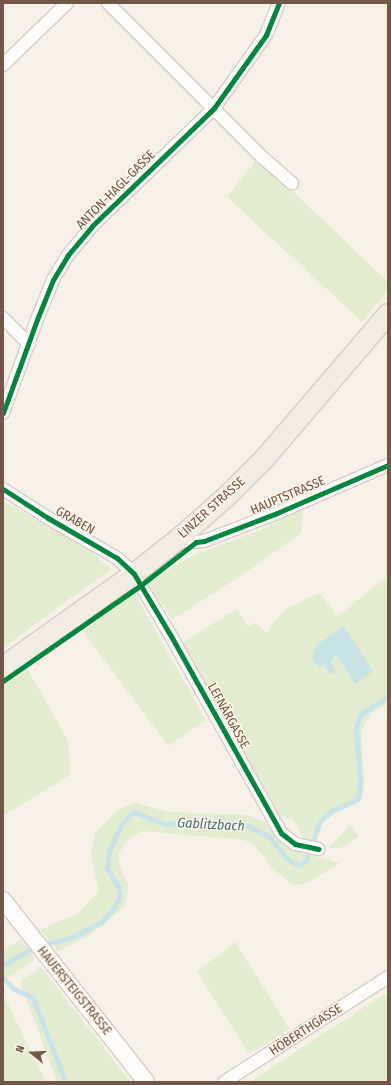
<!DOCTYPE html>
<html>
<head>
<meta charset="utf-8">
<style>
  body { margin:0 }
  #map { position:relative; width:391px; height:1085px; overflow:hidden; background:#f7f0e6; font-family:"Fira Sans Condensed",sans-serif }
  div>[style] { position:absolute }
  .green>* { inset:0; background:#e2edd0 }
  .water>* { inset:0; background:#c8e4e6 }
  .stream>* { height:4.5px; margin:-2.25px; padding:0 2.25px; transform-origin:2.25px; border-radius:2.25px; background:#c8e4e6 }
  .roads { filter:drop-shadow(1px 0 #d8cdc5) drop-shadow(-1px 0 #d8cdc5) drop-shadow(0 1px #d8cdc5) drop-shadow(0 -1px #d8cdc5) }
  .minor>* { height:12px; margin:-6px; padding:0 6px; transform-origin:6px; border-radius:6px; background:#fefdfb }
  .tertiary>* { height:16px; margin:-8px; padding:0 8px; transform-origin:8px; border-radius:8px; background:#fefdfb }
  .primary>* { height:20px; margin:-10px; padding:0 10px; transform-origin:10px; border-radius:10px; background:#f2ece3 }
  .cycleway>* { height:5px; margin:-2.5px; padding:0 2.5px; transform-origin:2.5px; border-radius:2.5px; background:#00873e }
  span { translate:-50% -50%; white-space:nowrap; text-align:center; line-height:1.15; -webkit-text-stroke:3px #fff5e6; paint-order:stroke }
  .street-label { font-size:13px; color:#735647 }
  .water-label { font-size:14px; color:#3d7681; font-style:italic }
  .frame { position:absolute; inset:0; border:4px solid #735647; pointer-events:none }
  .north { position:absolute; left:12px; top:1033px; width:40px; height:40px; -webkit-text-stroke:3px #fff5e6; paint-order:stroke; rotate:288deg; font-size:11px; font-weight:700; line-height:16px; text-align:center; color:#735647 }
  .north::after { content:''; display:block; margin:auto; width:14px; height:18px; background:#735647; clip-path:polygon(50% 0,100% 100%,50% 72%,0 100%) }
</style>
</head>
<body>
<div id="map">
  <div class="green">
    <i style="clip-path:polygon(258px 158px,388px 282px,388px 291px,362px 322px,227px 197px)"></i>
    <i style="clip-path:polygon(3px 501px,88px 549px,111px 569px,3px 648px)"></i>
    <i style="clip-path:polygon(300px 509px,303px 510px,301px 533px,242px 575px,172px 620px,148px 582px,191px 556px,263px 529px)"></i>
    <i style="clip-path:polygon(evenodd,388px 576px,388px 703px,371px 714px,361px 731px,364px 781px,363px 793px,360px 800px,356px 804px,333px 814px,323px 821px,316px 843px,304px 840px,293px 819px,276px 817px,180px 644px,237px 609px,248px 627px,256px 622px,265px 632px,268px 631px,273px 623px,287px 608px,315px 595px,321px 594px,337px 616px,388px 576px,344px 626px,355px 683px,339px 659px,336px 656px,332px 657px,331px 662px,334px 672px,330px 674px,323px 665px,316px 645px,344px 626px)"></i>
    <i style="clip-path:polygon(135px 594px,206px 720px,168px 746px,83px 631px)"></i>
    <i style="clip-path:polygon(28px 670px,68px 740px,70px 775px,3px 816px,3px 686px)"></i>
    <i style="clip-path:polygon(135px 803px,168px 812px,248px 815px,265px 822px,278px 839px,290px 849px,340px 863px,304px 885px,292px 884px,272px 868px,253px 844px,244px 840px,142px 831px,128px 840px,118px 854px,120px 866px,129px 886px,124px 907px,90px 935px,58px 952px,40px 930px,78px 913px,99px 891px,91px 855px,95px 833px,117px 810px)"></i>
    <i style="clip-path:polygon(350px 824px,359px 836px,346px 846px,338px 848px,329px 848px)"></i>
    <i style="clip-path:polygon(21px 939px,35px 959px,3px 981px,3px 951px)"></i>
    <i style="clip-path:polygon(235px 942px,290px 1029px,249px 1054px,197px 972px)"></i>
    <i style="clip-path:polygon(41px 967px,131px 1082px,57px 1082px,20px 982px)"></i>
    <i style="clip-path:polygon(388px 992px,388px 1082px,250px 1082px,321px 1035px)"></i>
    <i style="clip-path:polygon(5px 998px,46px 1082px,3px 1082px,3px 999px)"></i>
  </div>
  <div class="water">
    <i style="clip-path:polygon(344px 626px,373px 671px,355px 684px,339px 659px,336px 656px,332px 658px,331px 662px,335px 672px,330px 674px,323px 665px,319px 668px,312px 659px,316px 645px)"></i>
  </div>
  <div class="stream">
    <i style="left:43px;top:945px;width:30px;rotate:-15deg"></i>
    <i style="left:72px;top:937px;width:34px;rotate:-27deg"></i>
    <i style="left:102px;top:922px;width:21px;rotate:-51deg"></i>
    <i style="left:115px;top:906px;width:9px;rotate:-63deg"></i>
    <i style="left:119px;top:898px;width:10px;rotate:-90deg"></i>
    <i style="left:119px;top:888px;width:22px;rotate:-122deg"></i>
    <i style="left:107px;top:869px;width:18px;rotate:-84deg"></i>
    <i style="left:109px;top:851px;width:31px;rotate:-65deg"></i>
    <i style="left:122px;top:823px;width:16px;rotate:-43deg"></i>
    <i style="left:134px;top:812px;width:33px;rotate:21deg"></i>
    <i style="left:165px;top:824px;width:21px;rotate:-8deg"></i>
    <i style="left:186px;top:821px;width:51px;rotate:2.2deg"></i>
    <i style="left:237px;top:823px;width:9px;rotate:13deg"></i>
    <i style="left:246px;top:825px;width:27px;rotate:27deg"></i>
    <i style="left:270px;top:837px;width:28px;rotate:51deg"></i>
    <i style="left:288px;top:859px;width:9px;rotate:32deg"></i>
    <i style="left:296px;top:864px;width:4px;rotate:14deg"></i>
    <i style="left:300px;top:865px;width:7px;rotate:-34deg"></i>
    <i style="left:306px;top:861px;width:42px;rotate:-70.7deg"></i>
    <i style="left:320px;top:821px;width:17px;rotate:-40deg"></i>
    <i style="left:333px;top:810px;width:27px;rotate:-24deg"></i>
    <i style="left:358px;top:799px;width:17px;rotate:-83deg"></i>
    <i style="left:360px;top:782px;width:53px;rotate:-94.3deg"></i>
    <i style="left:356px;top:729px;width:9px;rotate:-77deg"></i>
    <i style="left:358px;top:720px;width:8px;rotate:-60deg"></i>
    <i style="left:362px;top:713px;width:31px;rotate:-32deg"></i>
    <i style="left:3px;top:965px;width:38px;rotate:-29deg"></i>
    <i style="left:3px;top:977px;width:16px;rotate:47deg"></i>
    <i style="left:14px;top:989px;width:21px;rotate:23deg"></i>
    <i style="left:33px;top:997px;width:91px;rotate:68.8deg"></i>
  </div>
  <div class="roads">
    <div class="minor">
      <i style="left:108px;top:3px;width:218px;rotate:45deg"></i>
      <i style="left:262px;top:157px;width:40px;rotate:41deg"></i>
      <i style="left:3px;top:65px;width:89px;rotate:-44.1deg"></i>
      <i style="left:3px;top:318px;width:37px;rotate:45deg"></i>
      <i style="left:3px;top:413px;width:102px;rotate:-70deg"></i>
      <i style="left:38px;top:317px;width:40px;rotate:-68deg"></i>
      <i style="left:53px;top:280px;width:29px;rotate:-59deg"></i>
      <i style="left:68px;top:255px;width:38px;rotate:-50deg"></i>
      <i style="left:92px;top:226px;width:170px;rotate:-44deg"></i>
      <i style="left:214px;top:108px;width:90px;rotate:-54.5deg"></i>
      <i style="left:266px;top:35px;width:35px;rotate:-68deg"></i>
      <i style="left:3px;top:489px;width:54px;rotate:32.8deg"></i>
      <i style="left:48px;top:518px;width:80px;rotate:30.1deg"></i>
      <i style="left:117px;top:558px;width:23px;rotate:43deg"></i>
      <i style="left:134px;top:574px;width:72px;rotate:59.2deg"></i>
      <i style="left:171px;top:636px;width:226px;rotate:60.8deg"></i>
      <i style="left:281px;top:833px;width:18px;rotate:38deg"></i>
      <i style="left:295px;top:844px;width:24px;rotate:12deg"></i>
      <i style="left:177px;top:540px;width:19px;rotate:6deg"></i>
      <i style="left:196px;top:542px;width:8px;rotate:-7deg"></i>
      <i style="left:204px;top:541px;width:78px;rotate:-21deg"></i>
      <i style="left:277px;top:513px;width:121px;rotate:-23.4deg"></i>
      <i style="left:224px;top:1082px;width:195px;rotate:-32.6deg"></i>
    </div>
    <div class="tertiary">
      <i style="left:3px;top:900px;width:231px;rotate:51.8deg"></i>
    </div>
    <div class="primary">
      <i style="left:3px;top:667px;width:161px;rotate:-35.4deg"></i>
      <i style="left:134px;top:574px;width:55px;rotate:-38.3deg"></i>
      <i style="left:177px;top:540px;width:67px;rotate:-41.3deg"></i>
      <i style="left:227px;top:496px;width:55px;rotate:-45deg"></i>
      <i style="left:266px;top:457px;width:188px;rotate:-49.5deg"></i>
    </div>
  </div>
  <div class="cycleway">
    <i style="left:3px;top:413px;width:102px;rotate:-70deg"></i>
    <i style="left:38px;top:317px;width:40px;rotate:-68deg"></i>
    <i style="left:53px;top:280px;width:29px;rotate:-59deg"></i>
    <i style="left:68px;top:255px;width:38px;rotate:-50deg"></i>
    <i style="left:92px;top:226px;width:170px;rotate:-44deg"></i>
    <i style="left:214px;top:108px;width:90px;rotate:-54.5deg"></i>
    <i style="left:266px;top:35px;width:35px;rotate:-68deg"></i>
    <i style="left:3px;top:489px;width:54px;rotate:32.8deg"></i>
    <i style="left:48px;top:518px;width:80px;rotate:30.1deg"></i>
    <i style="left:117px;top:558px;width:23px;rotate:43deg"></i>
    <i style="left:134px;top:574px;width:72px;rotate:59.2deg"></i>
    <i style="left:171px;top:636px;width:226px;rotate:60.8deg"></i>
    <i style="left:281px;top:833px;width:18px;rotate:38deg"></i>
    <i style="left:295px;top:844px;width:24px;rotate:12deg"></i>
    <i style="left:3px;top:681px;width:168px;rotate:-34.8deg"></i>
    <i style="left:141px;top:585px;width:70px;rotate:-38deg"></i>
    <i style="left:196px;top:542px;width:8px;rotate:-7deg"></i>
    <i style="left:204px;top:541px;width:78px;rotate:-21deg"></i>
    <i style="left:277px;top:513px;width:121px;rotate:-23.4deg"></i>
  </div>
  <div class="street-label">
    <span style="left:116px;top:190px;rotate:-45deg">ANTON-HAGL-GASSE</span>
    <span style="left:288px;top:496px;rotate:-23deg">HAUPTSTRASSE</span>
    <span style="left:212px;top:508px;rotate:-42deg">LINZER STRASSE</span>
    <span style="left:75px;top:521px;rotate:30deg">GRABEN</span>
    <span style="left:228px;top:716px;rotate:61deg">LEFNÄRGASSE</span>
    <span style="left:74px;top:991px;rotate:51deg">HAUERSTEIGSTRASSE</span>
    <span style="left:306px;top:1030px;rotate:-33deg">HÖBERTHGASSE</span>
  </div>
  <div class="water-label">
    <span style="left:211px;top:825px;rotate:3deg">Gablitzbach</span>
  </div>
  <div class="frame"></div>
  <div class="north">N</div>
</div>
</body>
</html>
